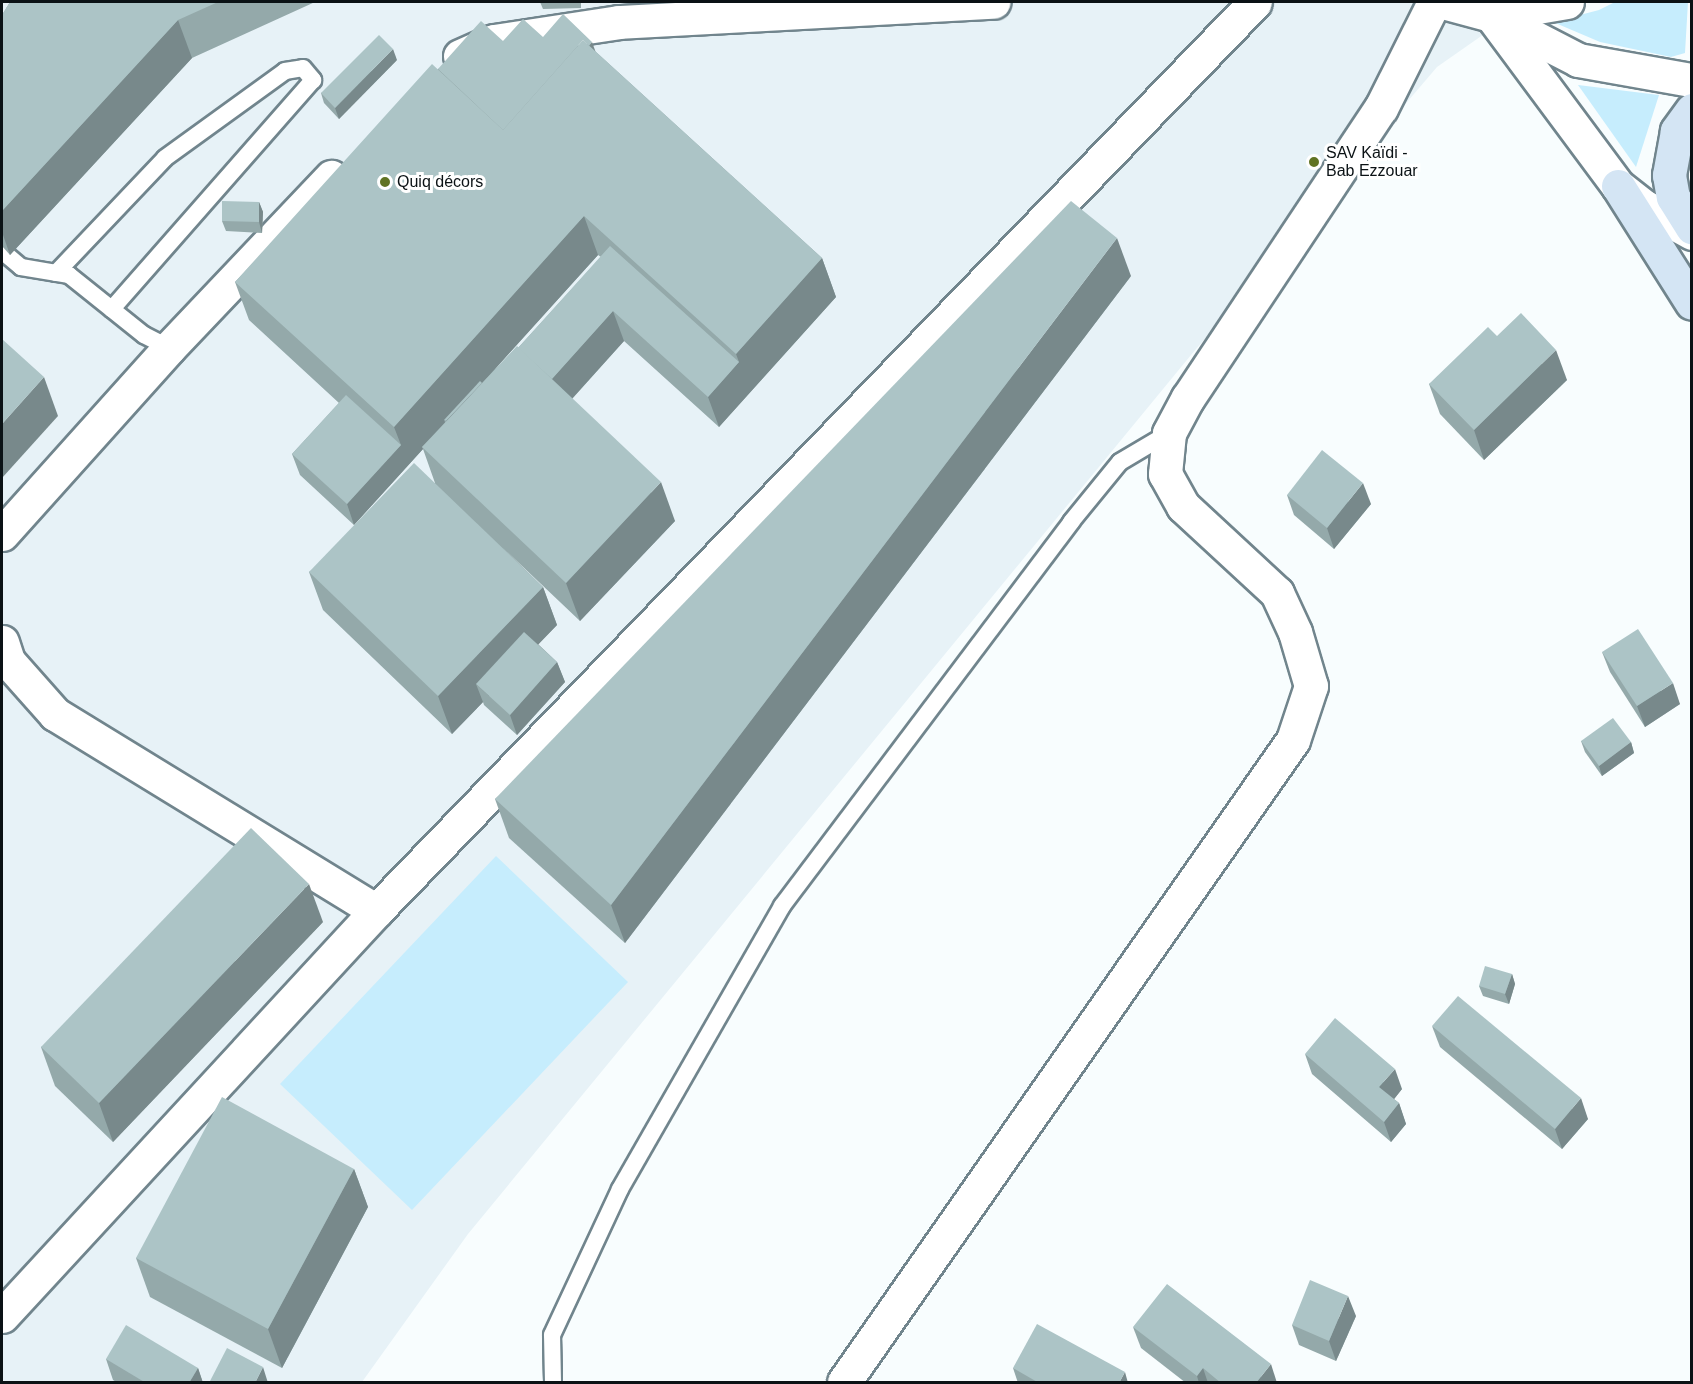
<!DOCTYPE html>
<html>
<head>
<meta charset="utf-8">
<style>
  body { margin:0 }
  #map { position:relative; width:1693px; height:1384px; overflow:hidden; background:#f8fdfe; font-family:Arial,sans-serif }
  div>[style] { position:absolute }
  .built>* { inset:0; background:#e7f2f7 }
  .green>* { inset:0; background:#c6edfd }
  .roads { filter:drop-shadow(2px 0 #71858d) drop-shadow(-2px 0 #71858d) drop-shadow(0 2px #71858d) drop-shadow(0 -2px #71858d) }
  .service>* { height:16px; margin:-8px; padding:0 8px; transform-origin:8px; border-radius:8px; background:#fff }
  .minor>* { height:33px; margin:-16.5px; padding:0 16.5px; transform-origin:16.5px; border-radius:16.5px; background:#fff }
  .secondary>* { height:33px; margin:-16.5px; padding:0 16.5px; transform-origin:16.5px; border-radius:16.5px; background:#d4e5f4 }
  .wall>* { inset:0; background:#94a9aa }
  .shaded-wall>* { inset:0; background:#78898b }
  .building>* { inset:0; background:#acc4c6 }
  .dots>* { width:16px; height:16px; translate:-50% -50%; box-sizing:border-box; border:3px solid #fff; border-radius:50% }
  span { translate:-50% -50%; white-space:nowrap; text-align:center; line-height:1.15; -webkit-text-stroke:6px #fff; paint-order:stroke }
  .poi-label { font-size:16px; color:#0b1215 }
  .left { translate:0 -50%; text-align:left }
  .frame { position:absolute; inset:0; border:3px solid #0b1215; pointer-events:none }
</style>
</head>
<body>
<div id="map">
  <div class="built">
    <i style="clip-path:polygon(2px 2px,1530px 2px,1437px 67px,1191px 355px,468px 1234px,362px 1382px,2px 1382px)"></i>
  </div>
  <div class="green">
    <i style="clip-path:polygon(1615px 2px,1688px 2px,1685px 53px,1671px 57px,1600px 42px,1553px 22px,1599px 10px)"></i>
    <i style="clip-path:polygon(1578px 85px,1659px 95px,1636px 167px)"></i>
    <i style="clip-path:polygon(496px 856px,628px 982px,412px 1210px,280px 1084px)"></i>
  </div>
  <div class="roads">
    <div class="service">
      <i style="left:2px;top:251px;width:25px;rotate:40deg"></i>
      <i style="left:21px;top:267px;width:49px;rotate:9.5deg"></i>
      <i style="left:69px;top:275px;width:96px;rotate:38.7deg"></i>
      <i style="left:144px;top:335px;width:28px;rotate:27deg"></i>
      <i style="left:56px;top:273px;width:158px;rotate:-46.5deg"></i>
      <i style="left:165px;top:158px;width:148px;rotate:-35.9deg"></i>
      <i style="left:285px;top:71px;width:18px;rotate:-9deg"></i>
      <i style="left:303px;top:68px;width:16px;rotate:50deg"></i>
      <i style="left:313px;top:80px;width:305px;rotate:131.3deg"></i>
      <i style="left:553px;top:1382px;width:47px;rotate:-91.2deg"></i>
      <i style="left:552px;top:1335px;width:161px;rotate:-65deg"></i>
      <i style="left:620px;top:1189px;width:326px;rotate:-60.2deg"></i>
      <i style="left:782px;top:906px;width:481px;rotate:-53deg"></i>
      <i style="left:1071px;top:522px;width:77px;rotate:-50.8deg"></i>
      <i style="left:1120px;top:462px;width:57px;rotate:-30.6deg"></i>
    </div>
    <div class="minor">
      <i style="left:1443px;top:2px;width:50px;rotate:15.2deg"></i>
      <i style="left:1491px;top:15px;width:98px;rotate:27.3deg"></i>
      <i style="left:1578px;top:60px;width:116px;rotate:10deg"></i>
      <i style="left:1491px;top:15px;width:213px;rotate:53.4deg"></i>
      <i style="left:1618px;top:186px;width:34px;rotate:38deg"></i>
      <i style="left:1645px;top:207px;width:54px;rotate:29deg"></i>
      <i style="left:1491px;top:15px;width:77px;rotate:-9.7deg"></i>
      <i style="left:460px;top:56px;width:37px;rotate:-24deg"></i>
      <i style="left:494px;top:41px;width:126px;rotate:-8.6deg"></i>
      <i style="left:619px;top:22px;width:375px;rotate:-3.1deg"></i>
      <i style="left:2px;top:534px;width:250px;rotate:-48.1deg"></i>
      <i style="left:169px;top:348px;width:236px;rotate:-46.5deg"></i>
      <i style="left:2px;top:642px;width:20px;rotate:72deg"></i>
      <i style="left:8px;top:661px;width:71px;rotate:48.4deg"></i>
      <i style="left:55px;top:714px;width:377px;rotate:31.5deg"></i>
      <i style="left:2px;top:1316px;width:551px;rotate:-47.28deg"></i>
      <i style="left:376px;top:911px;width:1264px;rotate:-45.96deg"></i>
      <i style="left:844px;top:1382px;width:783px;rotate:-55.03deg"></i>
      <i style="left:1293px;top:740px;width:57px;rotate:-71.6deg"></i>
      <i style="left:1311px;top:686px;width:56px;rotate:-106.5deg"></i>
      <i style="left:1295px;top:632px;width:43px;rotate:-114.8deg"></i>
      <i style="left:1277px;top:593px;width:128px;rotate:-137.2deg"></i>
      <i style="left:1183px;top:506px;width:37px;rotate:-119deg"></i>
      <i style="left:1165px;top:474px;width:41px;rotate:-84.4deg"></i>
      <i style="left:1169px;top:433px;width:40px;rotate:-62deg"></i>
      <i style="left:1188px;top:398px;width:348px;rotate:-56.4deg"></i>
      <i style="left:1381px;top:108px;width:119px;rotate:-63.4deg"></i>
    </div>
    <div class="secondary">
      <i style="left:1692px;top:110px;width:26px;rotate:126deg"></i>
      <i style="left:1677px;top:131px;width:45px;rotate:100.3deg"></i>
      <i style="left:1669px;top:175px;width:22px;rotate:80deg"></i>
      <i style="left:1673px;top:197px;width:36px;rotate:58deg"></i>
      <i style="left:1618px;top:186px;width:138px;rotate:57.7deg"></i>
    </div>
  </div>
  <div class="wall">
    <i style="clip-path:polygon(10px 2px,315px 2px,192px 58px,10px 255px,2px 246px,2px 15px)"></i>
    <i style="clip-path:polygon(540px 2px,581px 2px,581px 8px,543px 9px)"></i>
    <i style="clip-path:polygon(evenodd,543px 37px,596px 52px,822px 258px,836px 297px,719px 427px,624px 341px,572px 399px,675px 521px,580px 621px,502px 547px,543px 587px,557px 625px,538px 644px,557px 662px,565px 682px,517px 735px,484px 705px,483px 702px,452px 734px,323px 610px,309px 572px,435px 483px,423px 449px,354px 525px,300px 475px,292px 454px,339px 403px,249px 320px,235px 282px,438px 69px,503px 41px,543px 37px,598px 255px,601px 257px,518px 348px,495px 369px,598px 255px)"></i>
    <i style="clip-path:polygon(397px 60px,339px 119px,324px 103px,321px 93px)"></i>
    <i style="clip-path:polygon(259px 202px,263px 212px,262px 233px,226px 231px,222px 221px)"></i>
    <i style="clip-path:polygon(1131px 276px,625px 943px,509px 838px,495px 799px)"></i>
    <i style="clip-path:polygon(1497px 336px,1567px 380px,1484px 460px,1440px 414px,1429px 384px)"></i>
    <i style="clip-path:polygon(1287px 495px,1371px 504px,1334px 549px,1294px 515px)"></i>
    <i style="clip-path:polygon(1602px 652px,1680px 704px,1645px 727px,1610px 672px)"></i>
    <i style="clip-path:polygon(1581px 741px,1631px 742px,1634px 753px,1602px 776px,1585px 752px)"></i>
    <i style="clip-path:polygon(323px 922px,113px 1142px,55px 1086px,41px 1047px)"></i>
    <i style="clip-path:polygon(1512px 974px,1515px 984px,1509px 1004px,1483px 996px,1479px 986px)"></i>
    <i style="clip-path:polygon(1432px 1026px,1588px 1119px,1562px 1149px,1440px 1047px)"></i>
    <i style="clip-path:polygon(1305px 1054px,1402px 1089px,1394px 1099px,1399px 1103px,1406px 1124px,1391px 1142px,1312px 1074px)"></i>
    <i style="clip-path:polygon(354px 1169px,368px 1207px,282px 1368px,150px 1297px,136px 1258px)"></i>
    <i style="clip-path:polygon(1356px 1316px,1336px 1361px,1299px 1345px,1292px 1325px)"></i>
    <i style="clip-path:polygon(1133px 1327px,1277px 1383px,1186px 1383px,1141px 1348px)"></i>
    <i style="clip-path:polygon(106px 1359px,198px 1368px,203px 1383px,118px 1383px,113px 1380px)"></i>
    <i style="clip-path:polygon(1013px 1368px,1128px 1383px,1018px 1383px)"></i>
  </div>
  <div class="shaded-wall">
    <i style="clip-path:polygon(178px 20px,192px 58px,10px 255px,2px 232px,2px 211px)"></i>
    <i style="clip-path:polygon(592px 42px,603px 72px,505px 137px)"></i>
    <i style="clip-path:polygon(393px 49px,397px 60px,339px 119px,335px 108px)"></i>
    <i style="clip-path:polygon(259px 202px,263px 212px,262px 233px,259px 222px)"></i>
    <i style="clip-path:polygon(584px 216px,598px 255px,447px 422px,444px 420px,446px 424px,422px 447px,423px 449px,354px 525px,347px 504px,401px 445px,394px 427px)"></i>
    <i style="clip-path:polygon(1117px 238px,1131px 276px,625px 943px,611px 905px)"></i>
    <i style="clip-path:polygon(822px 258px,836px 297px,719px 427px,708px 397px,739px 362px,736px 354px)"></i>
    <i style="clip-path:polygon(613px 311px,624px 341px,560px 412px,549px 382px)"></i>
    <i style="clip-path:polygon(1556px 350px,1567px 380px,1484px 460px,1474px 430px)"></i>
    <i style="clip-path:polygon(44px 377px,58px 416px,2px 478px,2px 424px)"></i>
    <i style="clip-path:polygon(661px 482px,675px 521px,580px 621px,566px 583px)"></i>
    <i style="clip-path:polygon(1363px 483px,1371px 504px,1334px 549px,1327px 528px)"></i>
    <i style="clip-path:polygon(543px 587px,557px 625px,489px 696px,476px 684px,483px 702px,452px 734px,438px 696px)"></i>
    <i style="clip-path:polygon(557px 662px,565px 682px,517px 735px,510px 715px)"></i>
    <i style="clip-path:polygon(1673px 683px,1680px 704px,1645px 727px,1637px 706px)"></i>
    <i style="clip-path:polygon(1631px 742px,1634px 753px,1602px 776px,1599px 766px)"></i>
    <i style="clip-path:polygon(309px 884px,323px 922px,113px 1142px,99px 1103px)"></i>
    <i style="clip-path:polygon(1512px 974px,1515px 984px,1509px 1004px,1505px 994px)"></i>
    <i style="clip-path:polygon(1395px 1069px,1402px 1089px,1387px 1108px,1379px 1087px)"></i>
    <i style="clip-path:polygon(1581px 1098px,1588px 1119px,1562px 1149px,1555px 1129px)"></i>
    <i style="clip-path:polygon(1399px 1103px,1406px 1124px,1391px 1142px,1384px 1122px)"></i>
    <i style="clip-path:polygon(354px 1169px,368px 1207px,282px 1368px,268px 1329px)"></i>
    <i style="clip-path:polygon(1348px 1296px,1356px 1316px,1336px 1361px,1329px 1341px)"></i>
    <i style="clip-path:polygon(1271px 1364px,1277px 1383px,1256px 1383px)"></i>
    <i style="clip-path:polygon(263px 1367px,268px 1383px,255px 1383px)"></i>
    <i style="clip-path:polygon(198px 1368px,203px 1383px,189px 1383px)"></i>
    <i style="clip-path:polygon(1203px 1368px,1208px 1383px,1199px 1383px,1197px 1376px)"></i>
    <i style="clip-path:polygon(1125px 1372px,1128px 1383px,1119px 1383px)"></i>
  </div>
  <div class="building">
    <i style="clip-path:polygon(10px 2px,218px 2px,178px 20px,2px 211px,2px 15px)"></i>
    <i style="clip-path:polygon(563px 14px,592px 42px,589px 46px,583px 40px,503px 130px,438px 69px,481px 21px,503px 41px,523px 19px,543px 37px)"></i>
    <i style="clip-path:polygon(379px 35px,393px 49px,335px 108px,321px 93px)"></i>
    <i style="clip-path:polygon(583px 40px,822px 258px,736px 354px,584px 216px,394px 427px,235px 282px,432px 64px,503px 130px)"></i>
    <i style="clip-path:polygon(222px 201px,259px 202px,259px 222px,222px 221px)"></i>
    <i style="clip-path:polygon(1071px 201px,1117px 238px,611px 905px,495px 799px)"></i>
    <i style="clip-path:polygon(610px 246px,739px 362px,708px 397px,613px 311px,552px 379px,518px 348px)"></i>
    <i style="clip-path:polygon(1521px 313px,1556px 350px,1474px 430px,1429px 384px,1488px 327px,1497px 336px)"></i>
    <i style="clip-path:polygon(2px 339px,44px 377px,2px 424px)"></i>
    <i style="clip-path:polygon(517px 346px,661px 482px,566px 583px,422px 447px)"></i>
    <i style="clip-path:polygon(480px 381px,482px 383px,446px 421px,444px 420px)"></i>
    <i style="clip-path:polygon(346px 395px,401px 445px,347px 504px,292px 454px)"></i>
    <i style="clip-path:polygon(1322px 450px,1363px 483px,1327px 528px,1287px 495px)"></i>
    <i style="clip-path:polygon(414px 463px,543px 587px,438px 696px,309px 572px)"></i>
    <i style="clip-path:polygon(1638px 629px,1673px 683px,1637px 706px,1602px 652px)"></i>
    <i style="clip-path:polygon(524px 632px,557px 662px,510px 715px,476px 684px)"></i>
    <i style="clip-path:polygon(1613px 718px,1631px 742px,1599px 766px,1581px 741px)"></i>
    <i style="clip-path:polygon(251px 828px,309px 884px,99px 1103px,41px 1047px)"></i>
    <i style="clip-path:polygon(1485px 966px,1512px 974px,1505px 994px,1479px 986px)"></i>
    <i style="clip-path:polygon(1458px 996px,1581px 1098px,1555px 1129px,1432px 1026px)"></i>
    <i style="clip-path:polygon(1335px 1018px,1395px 1069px,1379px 1087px,1399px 1103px,1384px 1122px,1305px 1054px)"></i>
    <i style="clip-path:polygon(222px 1097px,354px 1169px,268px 1329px,136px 1258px)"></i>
    <i style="clip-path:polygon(1310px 1280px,1348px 1296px,1329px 1341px,1292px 1325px)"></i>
    <i style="clip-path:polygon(1167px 1284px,1271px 1364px,1256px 1383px,1221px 1383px,1203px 1368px,1197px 1376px,1133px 1327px)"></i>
    <i style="clip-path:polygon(1037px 1324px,1125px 1372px,1119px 1383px,1039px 1383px,1013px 1368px)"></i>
    <i style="clip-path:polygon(126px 1325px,198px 1368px,189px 1383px,146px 1383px,106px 1359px)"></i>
    <i style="clip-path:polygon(227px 1348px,263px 1367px,255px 1383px,209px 1383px)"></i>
  </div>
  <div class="dots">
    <i style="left:1314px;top:162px;background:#607323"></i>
    <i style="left:385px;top:182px;background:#607323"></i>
  </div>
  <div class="poi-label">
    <span class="left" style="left:1326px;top:162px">SAV Kaïdi -<br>Bab Ezzouar</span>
    <span class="left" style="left:397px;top:182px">Quiq décors</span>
  </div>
  <div class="frame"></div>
</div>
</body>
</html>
